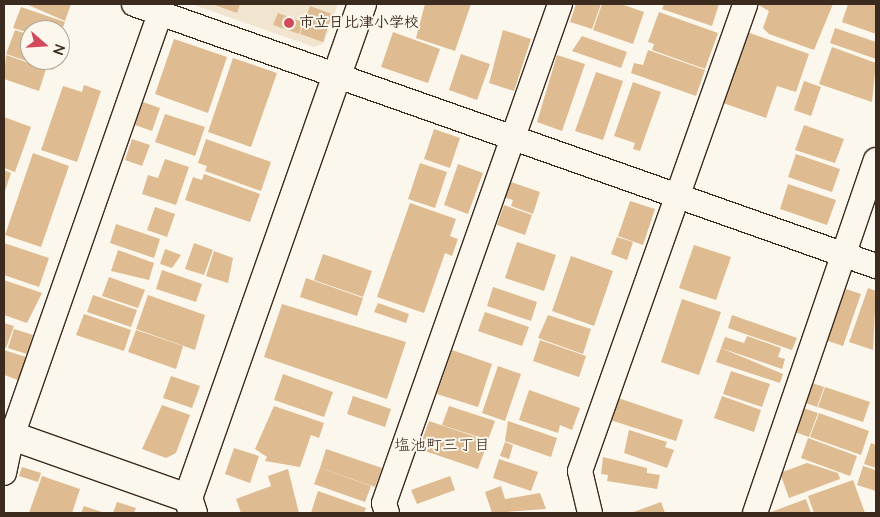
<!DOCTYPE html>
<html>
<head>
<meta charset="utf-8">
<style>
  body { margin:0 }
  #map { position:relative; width:880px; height:517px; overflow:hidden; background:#fbf7ec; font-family:"Architects Daughter","Klee One",sans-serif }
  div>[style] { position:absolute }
  .built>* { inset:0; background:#f2e5d0 }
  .building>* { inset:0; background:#debb90 }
  .roads { filter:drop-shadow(1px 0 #3b2a1e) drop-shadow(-1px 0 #3b2a1e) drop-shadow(0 1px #3b2a1e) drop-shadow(0 -1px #3b2a1e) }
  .street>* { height:24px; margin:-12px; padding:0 12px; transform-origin:12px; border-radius:12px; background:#fbf7ec }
  .secondary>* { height:28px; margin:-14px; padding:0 14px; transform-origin:14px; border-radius:14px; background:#fbf7ec }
  .dots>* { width:14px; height:14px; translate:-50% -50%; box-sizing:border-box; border:2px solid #fbf7ec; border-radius:50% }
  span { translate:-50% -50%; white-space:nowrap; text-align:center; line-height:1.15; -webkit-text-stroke:4px #fbf7ec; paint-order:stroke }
  .poi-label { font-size:15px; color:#3b2a1e; font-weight:700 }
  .left { translate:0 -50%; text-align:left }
  .neighbourhood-label { font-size:16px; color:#3b2a1e }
  .frame { position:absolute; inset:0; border:5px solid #3b2a1e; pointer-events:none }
  .north { position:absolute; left:20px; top:20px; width:50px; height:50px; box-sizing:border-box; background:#fbf7ec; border:1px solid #aea59a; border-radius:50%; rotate:109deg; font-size:14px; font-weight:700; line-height:20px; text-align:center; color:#3b2a1e }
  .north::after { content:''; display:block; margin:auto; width:18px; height:22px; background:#d1495b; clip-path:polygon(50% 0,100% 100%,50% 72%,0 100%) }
</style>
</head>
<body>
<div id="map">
  <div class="built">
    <i style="clip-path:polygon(191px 4px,338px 4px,324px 43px,314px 47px)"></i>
  </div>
  <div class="building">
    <i style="clip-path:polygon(26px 4px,71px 4px,65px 21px)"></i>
    <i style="clip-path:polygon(212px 4px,240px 4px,237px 13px)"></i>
    <i style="clip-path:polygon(425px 4px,471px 4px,455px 51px,416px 38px)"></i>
    <i style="clip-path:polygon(576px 4px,601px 4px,592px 29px,570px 22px)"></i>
    <i style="clip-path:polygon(602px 4px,621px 4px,644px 12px,633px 44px,593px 30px)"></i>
    <i style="clip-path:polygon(664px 4px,719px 4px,712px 26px,662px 9px)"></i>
    <i style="clip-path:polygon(757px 4px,833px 4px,814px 50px,769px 34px,763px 28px,769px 11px)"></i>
    <i style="clip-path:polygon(848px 4px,876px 4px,876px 34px,842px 22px)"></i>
    <i style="clip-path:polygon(310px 6px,332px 14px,323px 42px,300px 34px)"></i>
    <i style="clip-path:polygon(21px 7px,65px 22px,60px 35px,60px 30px,30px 33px,13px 28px)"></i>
    <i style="clip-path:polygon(659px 12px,718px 33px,705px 69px,652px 50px,654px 44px,648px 42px)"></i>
    <i style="clip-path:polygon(278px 13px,303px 22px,299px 34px,273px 25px)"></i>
    <i style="clip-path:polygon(835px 28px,876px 42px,876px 59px,830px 43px)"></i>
    <i style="clip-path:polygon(15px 30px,30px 35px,30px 60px,56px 60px,53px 70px,6px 54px)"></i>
    <i style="clip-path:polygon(503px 30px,531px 39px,514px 91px,489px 83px)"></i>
    <i style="clip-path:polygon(393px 32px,440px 49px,428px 83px,381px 67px)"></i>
    <i style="clip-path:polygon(747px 32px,809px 54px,796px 92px,777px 86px,766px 118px,723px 103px)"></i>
    <i style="clip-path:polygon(582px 36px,627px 52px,621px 68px,572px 51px)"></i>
    <i style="clip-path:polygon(174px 39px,227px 57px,208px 113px,155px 94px)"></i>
    <i style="clip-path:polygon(832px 47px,876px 63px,872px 102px,819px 84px)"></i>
    <i style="clip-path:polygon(648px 50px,705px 70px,696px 96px,631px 73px,634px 63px,643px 65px)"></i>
    <i style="clip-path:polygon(461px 54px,490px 64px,477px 100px,449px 90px)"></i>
    <i style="clip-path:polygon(6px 55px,46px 69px,39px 91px,4px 79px)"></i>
    <i style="clip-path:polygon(557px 55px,585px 64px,562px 131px,537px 122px)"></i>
    <i style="clip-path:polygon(233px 58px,277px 73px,251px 147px,208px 132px)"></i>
    <i style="clip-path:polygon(596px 72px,623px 81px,603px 140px,575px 131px)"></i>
    <i style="clip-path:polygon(804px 81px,821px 87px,811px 116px,794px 110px)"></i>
    <i style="clip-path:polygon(633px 82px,661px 92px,640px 151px,633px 149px,635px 143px,614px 136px)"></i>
    <i style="clip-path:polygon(84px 85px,101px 91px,77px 162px,41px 150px,63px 86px,82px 92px)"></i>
    <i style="clip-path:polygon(143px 102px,160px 108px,152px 131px,135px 125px)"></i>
    <i style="clip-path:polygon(165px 114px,205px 127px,195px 156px,155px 142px)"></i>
    <i style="clip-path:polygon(4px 117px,31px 127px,15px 172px,4px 168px)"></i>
    <i style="clip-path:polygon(804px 125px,844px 139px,835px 163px,795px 150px)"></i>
    <i style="clip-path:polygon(434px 129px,460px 138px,450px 168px,424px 159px)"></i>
    <i style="clip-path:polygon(132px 139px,150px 145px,142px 166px,125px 160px)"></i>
    <i style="clip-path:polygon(206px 139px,271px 162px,261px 191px,205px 171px,207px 166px,198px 163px)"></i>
    <i style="clip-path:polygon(33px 153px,69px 166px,41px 247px,5px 235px)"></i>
    <i style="clip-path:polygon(796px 154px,840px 169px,832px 192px,788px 177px)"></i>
    <i style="clip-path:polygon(165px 159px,189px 167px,176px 205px,142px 194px,148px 175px,158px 178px)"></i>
    <i style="clip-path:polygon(420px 163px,447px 172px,435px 208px,408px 199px)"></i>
    <i style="clip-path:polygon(458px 164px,483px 173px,468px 214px,444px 205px)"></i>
    <i style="clip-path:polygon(4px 170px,11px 173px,4px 194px)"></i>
    <i style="clip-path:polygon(204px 174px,260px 194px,250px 222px,185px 200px,193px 177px,202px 180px)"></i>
    <i style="clip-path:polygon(508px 181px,540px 192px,533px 214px,511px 206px,513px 200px,503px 197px)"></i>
    <i style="clip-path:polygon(788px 184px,836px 200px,827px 225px,780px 209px)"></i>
    <i style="clip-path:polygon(630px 201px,655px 209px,643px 245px,618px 236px)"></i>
    <i style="clip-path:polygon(410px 203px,456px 219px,450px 236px,458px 239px,452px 256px,445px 253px,424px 313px,377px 297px)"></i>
    <i style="clip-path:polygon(504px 205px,532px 215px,525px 235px,497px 225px)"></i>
    <i style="clip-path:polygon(155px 207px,175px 214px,167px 237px,147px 230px)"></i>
    <i style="clip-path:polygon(116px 224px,160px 239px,154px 258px,110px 243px)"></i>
    <i style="clip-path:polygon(617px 237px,633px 242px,627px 260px,611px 254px)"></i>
    <i style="clip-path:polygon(517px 242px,556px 255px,544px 291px,505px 278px)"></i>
    <i style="clip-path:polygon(4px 243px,49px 258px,39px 287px,4px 275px)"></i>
    <i style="clip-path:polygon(194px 243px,213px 250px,204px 275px,185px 269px)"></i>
    <i style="clip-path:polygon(694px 245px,731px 257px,716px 300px,679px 288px)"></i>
    <i style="clip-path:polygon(165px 249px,181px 255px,172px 268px,160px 264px)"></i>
    <i style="clip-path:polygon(118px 250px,154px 263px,149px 280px,111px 271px)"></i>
    <i style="clip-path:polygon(214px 251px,233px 258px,228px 283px,206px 276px)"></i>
    <i style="clip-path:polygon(323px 254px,372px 271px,363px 297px,314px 280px)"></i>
    <i style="clip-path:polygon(571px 256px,613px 271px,594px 326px,552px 311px)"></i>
    <i style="clip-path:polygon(162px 270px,202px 284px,196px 302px,156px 289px)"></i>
    <i style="clip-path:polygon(109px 277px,145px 290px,138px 308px,102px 296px)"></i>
    <i style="clip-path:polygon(306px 278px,363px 298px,357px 316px,300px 297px)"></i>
    <i style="clip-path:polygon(4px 280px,42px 293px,27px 323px,4px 315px)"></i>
    <i style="clip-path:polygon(493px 287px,537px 302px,531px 321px,487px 306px)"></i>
    <i style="clip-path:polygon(868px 288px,876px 291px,873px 350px,849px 342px)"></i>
    <i style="clip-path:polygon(846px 289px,861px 294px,843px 346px,828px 341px,827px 334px)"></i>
    <i style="clip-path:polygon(93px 295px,137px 310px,131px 327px,87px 312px)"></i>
    <i style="clip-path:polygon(148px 295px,205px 315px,195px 350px,136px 329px)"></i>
    <i style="clip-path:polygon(682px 299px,721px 312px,699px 375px,661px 362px)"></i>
    <i style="clip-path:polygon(378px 303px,409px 314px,406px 323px,374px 312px)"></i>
    <i style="clip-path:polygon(282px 304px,406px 342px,387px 399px,264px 357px)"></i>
    <i style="clip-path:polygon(485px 312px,529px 327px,522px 346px,478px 331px)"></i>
    <i style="clip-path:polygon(84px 314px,131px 330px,124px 351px,76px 335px)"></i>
    <i style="clip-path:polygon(548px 315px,591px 329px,583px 354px,538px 338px)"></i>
    <i style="clip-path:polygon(732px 315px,797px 338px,792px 350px,728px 328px)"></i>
    <i style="clip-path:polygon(4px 323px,14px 326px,6px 348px,4px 347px)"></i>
    <i style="clip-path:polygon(14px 329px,33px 335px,27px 354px,8px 348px)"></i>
    <i style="clip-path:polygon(136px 330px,183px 346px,176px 369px,128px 352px)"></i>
    <i style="clip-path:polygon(747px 336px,781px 348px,778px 357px,785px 359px,782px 369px,721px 348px,725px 337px,744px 343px)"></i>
    <i style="clip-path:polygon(540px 340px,586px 356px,579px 377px,533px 361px)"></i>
    <i style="clip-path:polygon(721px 348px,783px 374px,780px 383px,716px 362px)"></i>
    <i style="clip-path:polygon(4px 350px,26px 357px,18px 380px,4px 375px)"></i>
    <i style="clip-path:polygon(452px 350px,492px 364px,478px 407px,437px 394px)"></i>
    <i style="clip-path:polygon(498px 366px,521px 374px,505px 421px,482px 413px)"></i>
    <i style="clip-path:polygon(731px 371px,770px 384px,762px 407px,723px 394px)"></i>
    <i style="clip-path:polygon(283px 374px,333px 392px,324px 417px,274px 400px)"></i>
    <i style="clip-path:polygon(171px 376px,200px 386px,192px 408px,163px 398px)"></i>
    <i style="clip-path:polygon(812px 383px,824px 387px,817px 407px,806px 403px)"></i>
    <i style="clip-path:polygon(825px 387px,870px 402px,863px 422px,818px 407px)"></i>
    <i style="clip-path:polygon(529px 390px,580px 408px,572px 430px,560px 425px,558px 433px,519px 420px)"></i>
    <i style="clip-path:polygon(353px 396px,391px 409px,385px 427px,347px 414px)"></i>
    <i style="clip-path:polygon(722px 396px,761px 410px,754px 432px,714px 418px)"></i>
    <i style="clip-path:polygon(618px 398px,683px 420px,676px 441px,610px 420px)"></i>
    <i style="clip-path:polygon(162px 405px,190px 415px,176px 453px,166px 458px,142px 449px)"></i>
    <i style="clip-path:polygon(274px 406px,324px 423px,319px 438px,311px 435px,300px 467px,265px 461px,267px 457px,255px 449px)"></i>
    <i style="clip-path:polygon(449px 406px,495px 421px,488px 440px,442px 425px)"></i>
    <i style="clip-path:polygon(803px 408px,818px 413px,809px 437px,795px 432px)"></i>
    <i style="clip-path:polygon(819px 413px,869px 431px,861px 455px,810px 437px)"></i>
    <i style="clip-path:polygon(429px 421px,488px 441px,478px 469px,419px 449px)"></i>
    <i style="clip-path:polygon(508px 421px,557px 438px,551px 457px,505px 441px)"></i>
    <i style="clip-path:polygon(629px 430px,667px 442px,665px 447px,674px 450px,667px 468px,624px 453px)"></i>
    <i style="clip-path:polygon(808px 438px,857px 456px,850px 476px,801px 458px)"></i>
    <i style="clip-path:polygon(505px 442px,513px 445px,509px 459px,500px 456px)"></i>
    <i style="clip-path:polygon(871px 443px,876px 445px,876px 468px,864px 464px)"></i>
    <i style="clip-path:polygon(234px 448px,259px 456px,250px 483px,225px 474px)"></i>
    <i style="clip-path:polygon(326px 449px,382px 468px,375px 487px,320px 468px)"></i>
    <i style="clip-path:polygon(603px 457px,647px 468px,647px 473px,660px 475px,657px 489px,607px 481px,608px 475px,601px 474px)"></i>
    <i style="clip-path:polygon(499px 459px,538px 472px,531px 491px,493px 478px)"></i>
    <i style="clip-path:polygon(807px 463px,838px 473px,840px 479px,789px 498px,780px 473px)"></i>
    <i style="clip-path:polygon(863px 466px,876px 470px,876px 491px,857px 485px)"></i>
    <i style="clip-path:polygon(22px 467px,41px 473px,38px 482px,19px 476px)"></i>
    <i style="clip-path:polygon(320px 468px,371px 486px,365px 502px,314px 484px)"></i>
    <i style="clip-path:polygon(288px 469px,299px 513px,241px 513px,236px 499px,271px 486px,268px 476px)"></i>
    <i style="clip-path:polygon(42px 476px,80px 489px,72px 513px,29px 513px)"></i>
    <i style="clip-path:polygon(450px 476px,455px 490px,417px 504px,411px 490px)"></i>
    <i style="clip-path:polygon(853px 480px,865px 513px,814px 513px,808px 496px)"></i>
    <i style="clip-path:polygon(501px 486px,505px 499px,540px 493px,546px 509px,492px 513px,485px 492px)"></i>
    <i style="clip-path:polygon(318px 491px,366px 508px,364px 513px,311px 513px)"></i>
    <i style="clip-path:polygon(806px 499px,811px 513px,772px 513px,771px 512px)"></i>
    <i style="clip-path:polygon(117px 502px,136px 508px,134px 513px,113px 513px)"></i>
    <i style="clip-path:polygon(661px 502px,665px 513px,631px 513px)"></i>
    <i style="clip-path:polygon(84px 506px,105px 513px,81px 513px)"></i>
  </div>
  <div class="roads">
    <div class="street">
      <i style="left:134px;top:4px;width:787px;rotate:19.45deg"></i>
      <i style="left:4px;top:473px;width:38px;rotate:-78deg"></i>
      <i style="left:12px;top:436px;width:448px;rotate:-70.7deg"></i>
      <i style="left:387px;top:513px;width:10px;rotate:-107deg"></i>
      <i style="left:384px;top:503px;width:529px;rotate:-70.57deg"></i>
      <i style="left:590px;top:513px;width:43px;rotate:-103.4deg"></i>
      <i style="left:580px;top:471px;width:495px;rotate:-70.5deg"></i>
      <i style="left:755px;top:513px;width:373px;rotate:-71.1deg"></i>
    </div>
    <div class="secondary">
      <i style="left:4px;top:433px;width:195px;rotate:19.5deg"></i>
      <i style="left:193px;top:513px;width:16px;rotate:-108deg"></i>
      <i style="left:188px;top:498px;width:524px;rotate:-70.6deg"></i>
    </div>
  </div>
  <div class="dots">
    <i style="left:289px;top:23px;background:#d1495b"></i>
  </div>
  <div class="poi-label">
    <span class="left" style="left:299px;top:23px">市立日比津小学校</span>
  </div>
  <div class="neighbourhood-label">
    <span style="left:442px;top:445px">塩池町三丁目</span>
  </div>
  <div class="frame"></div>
  <div class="north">N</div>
</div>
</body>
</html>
